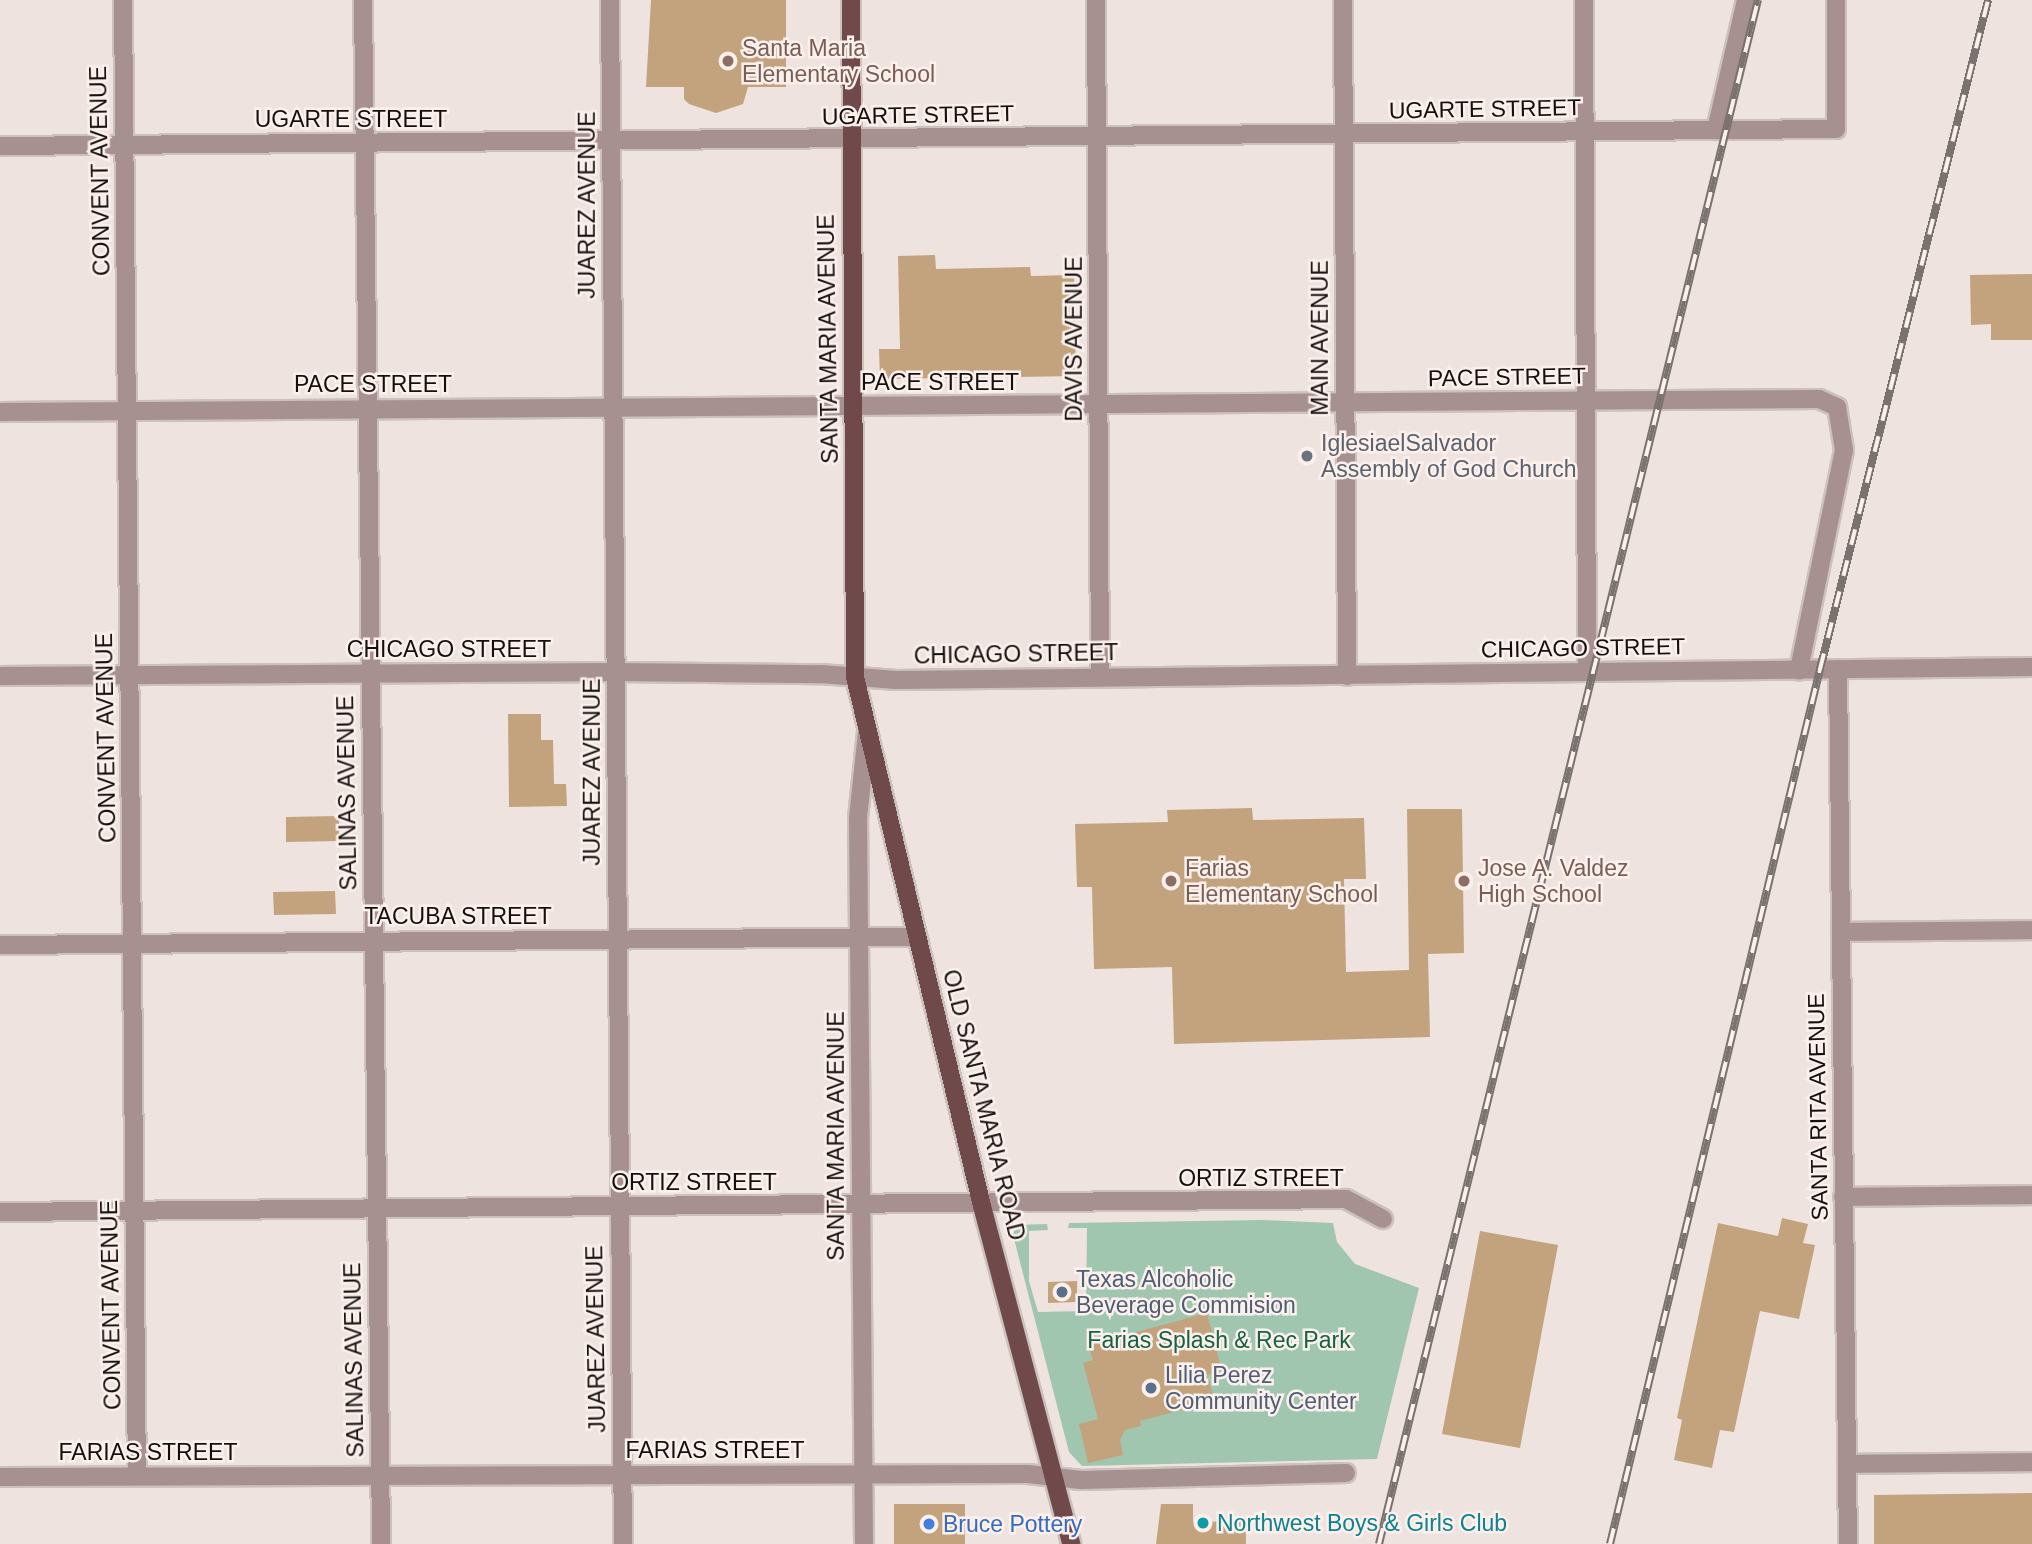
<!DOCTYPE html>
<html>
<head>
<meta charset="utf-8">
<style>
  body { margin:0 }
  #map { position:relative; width:2032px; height:1544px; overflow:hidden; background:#eee3de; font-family:Arial,sans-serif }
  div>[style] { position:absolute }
  .green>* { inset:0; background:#a1c6b0 }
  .building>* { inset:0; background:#c2a37e }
  .roads { filter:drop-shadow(2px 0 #cbc1bd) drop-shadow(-2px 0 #cbc1bd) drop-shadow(0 2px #cbc1bd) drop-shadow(0 -2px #cbc1bd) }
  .minor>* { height:18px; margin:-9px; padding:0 9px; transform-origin:9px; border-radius:9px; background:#a79090 }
  .major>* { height:18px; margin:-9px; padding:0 9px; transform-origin:9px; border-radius:9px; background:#704a4b }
  .rail>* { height:8px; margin-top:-4px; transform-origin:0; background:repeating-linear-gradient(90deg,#fbf0ec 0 16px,#79726f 0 32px); box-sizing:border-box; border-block:2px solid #79726f }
  .dots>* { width:19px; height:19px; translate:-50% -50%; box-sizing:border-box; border:4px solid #fbf0ec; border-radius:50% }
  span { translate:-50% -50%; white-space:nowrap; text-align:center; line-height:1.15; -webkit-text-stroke:5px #fbf0ec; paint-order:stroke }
  .education-label { font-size:23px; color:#785e54 }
  .left { translate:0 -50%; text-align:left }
  .street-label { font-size:23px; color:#14100f }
  .worship-label { font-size:23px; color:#5b616d }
  .service-label { font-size:23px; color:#4e5e75 }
  .park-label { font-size:23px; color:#166241 }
  .culture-label { font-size:23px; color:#0d838f }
  .shop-label { font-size:23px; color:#366cbe }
</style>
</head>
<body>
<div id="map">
  <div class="green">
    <i style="clip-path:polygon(1263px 1220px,1333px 1223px,1337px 1242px,1355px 1264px,1419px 1288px,1377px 1459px,1082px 1466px,1069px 1452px,1013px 1235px,1016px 1225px,1047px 1224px,1048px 1230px,1029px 1231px,1029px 1281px,1038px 1312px,1086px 1311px,1087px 1228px,1068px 1228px,1069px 1223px)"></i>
  </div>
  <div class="building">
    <i style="clip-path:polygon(651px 0,786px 0,786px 87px,748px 87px,743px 104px,716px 113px,689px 104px,684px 99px,684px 87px,646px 87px)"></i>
    <i style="clip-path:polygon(935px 255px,936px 269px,1030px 267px,1031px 276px,1074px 275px,1076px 376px,880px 379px,879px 349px,900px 349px,898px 256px)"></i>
    <i style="clip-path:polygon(2032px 274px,2032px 340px,1991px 340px,1991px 324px,1971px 325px,1970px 275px)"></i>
    <i style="clip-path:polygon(508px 714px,541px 714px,541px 740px,553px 740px,554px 784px,566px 784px,567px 806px,509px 807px)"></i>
    <i style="clip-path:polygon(1252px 808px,1253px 820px,1364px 818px,1366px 879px,1344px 879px,1346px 972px,1409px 970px,1407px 809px,1462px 809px,1464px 953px,1428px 954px,1430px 1037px,1174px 1044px,1172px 967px,1094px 969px,1092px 887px,1077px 887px,1075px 824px,1168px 822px,1167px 810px)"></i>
    <i style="clip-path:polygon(339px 816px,339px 841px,286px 842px,286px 817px)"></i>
    <i style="clip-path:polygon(335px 891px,336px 914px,274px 915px,273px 892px)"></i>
    <i style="clip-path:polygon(1782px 1218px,1808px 1224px,1803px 1243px,1815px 1245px,1799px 1319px,1760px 1311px,1734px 1432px,1720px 1430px,1712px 1468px,1674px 1460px,1682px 1420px,1677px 1418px,1718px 1223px,1778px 1236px)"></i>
    <i style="clip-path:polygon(1480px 1231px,1558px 1245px,1520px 1448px,1442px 1434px)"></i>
    <i style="clip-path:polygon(1077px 1281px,1077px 1302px,1048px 1303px,1048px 1282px)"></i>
    <i style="clip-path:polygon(1207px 1313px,1222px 1371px,1207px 1375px,1215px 1401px,1140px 1421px,1141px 1426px,1125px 1430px,1120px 1440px,1123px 1455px,1088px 1463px,1079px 1424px,1098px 1419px,1083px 1363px,1093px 1360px,1088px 1345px)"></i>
    <i style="clip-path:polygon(2032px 1493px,2032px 1544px,1874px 1544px,1874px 1495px)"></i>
    <i style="clip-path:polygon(894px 1504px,965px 1504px,965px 1544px,894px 1544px)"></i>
    <i style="clip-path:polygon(1161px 1504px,1193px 1504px,1193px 1522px,1246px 1521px,1246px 1544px,1156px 1544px)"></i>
  </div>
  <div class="roads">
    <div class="minor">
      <i style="left:123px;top:0;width:1476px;rotate:89.46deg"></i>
      <i style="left:363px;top:0;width:1544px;rotate:89.33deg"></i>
      <i style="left:610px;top:0;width:1544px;rotate:89.52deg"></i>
      <i style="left:1096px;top:0;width:677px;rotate:89.66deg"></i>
      <i style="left:1343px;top:0;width:676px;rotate:89.66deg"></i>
      <i style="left:1584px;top:0;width:672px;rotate:89.74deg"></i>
      <i style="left:1716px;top:130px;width:133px;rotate:-77deg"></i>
      <i style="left:0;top:146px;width:1836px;rotate:-0.53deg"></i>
      <i style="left:1836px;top:129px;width:129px;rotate:-90deg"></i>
      <i style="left:0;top:412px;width:1819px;rotate:-0.41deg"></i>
      <i style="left:1819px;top:399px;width:20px;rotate:24deg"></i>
      <i style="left:1837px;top:407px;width:44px;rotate:80.8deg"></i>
      <i style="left:1844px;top:450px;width:225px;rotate:101.6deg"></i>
      <i style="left:1838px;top:669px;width:875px;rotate:89.35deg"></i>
      <i style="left:0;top:676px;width:616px;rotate:-0.37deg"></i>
      <i style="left:616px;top:672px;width:205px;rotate:0.6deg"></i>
      <i style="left:821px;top:674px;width:75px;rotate:4.6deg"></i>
      <i style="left:896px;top:680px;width:1136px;rotate:-0.66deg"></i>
      <i style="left:1841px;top:932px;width:191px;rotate:-0.6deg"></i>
      <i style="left:0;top:945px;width:917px;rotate:-0.5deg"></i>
      <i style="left:1843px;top:1197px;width:189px;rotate:-0.6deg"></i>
      <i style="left:0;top:1212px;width:1346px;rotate:-0.55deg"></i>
      <i style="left:1346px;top:1199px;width:42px;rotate:28.4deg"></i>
      <i style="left:1847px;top:1464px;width:185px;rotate:-0.6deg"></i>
      <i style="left:0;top:1477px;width:1028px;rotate:-0.17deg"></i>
      <i style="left:1028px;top:1474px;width:53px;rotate:6.5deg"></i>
      <i style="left:1081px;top:1480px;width:265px;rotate:-1.5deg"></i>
      <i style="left:864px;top:1544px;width:726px;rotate:-90.47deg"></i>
      <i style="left:858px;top:818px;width:86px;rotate:-84deg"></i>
    </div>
    <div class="major">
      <i style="left:851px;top:0;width:677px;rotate:89.66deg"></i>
      <i style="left:855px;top:677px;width:544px;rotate:76.5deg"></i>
      <i style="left:982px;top:1206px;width:350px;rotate:75.2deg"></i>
    </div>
  </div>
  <div class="rail">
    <i style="left:1379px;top:1544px;width:1590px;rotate:-76.21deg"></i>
    <i style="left:1610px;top:1544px;width:900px;rotate:-76.5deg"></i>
    <i style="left:1820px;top:669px;width:690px;rotate:-75.9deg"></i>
  </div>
  <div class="dots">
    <i style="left:728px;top:61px;background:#8d6e63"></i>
    <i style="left:1307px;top:456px;background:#6b7280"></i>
    <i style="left:1171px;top:881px;background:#8d6e63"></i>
    <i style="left:1464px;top:881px;background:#8d6e63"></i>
    <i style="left:1062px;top:1292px;background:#5c6f8a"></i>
    <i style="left:1151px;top:1388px;background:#5c6f8a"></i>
    <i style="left:1203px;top:1523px;background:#0f9aa8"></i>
    <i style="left:929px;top:1524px;background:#3f7fe0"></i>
  </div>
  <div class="education-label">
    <span class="left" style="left:742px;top:61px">Santa Maria<br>Elementary School</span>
    <span class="left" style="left:1185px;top:881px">Farias<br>Elementary School</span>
    <span class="left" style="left:1478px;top:881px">Jose A. Valdez<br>High School</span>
  </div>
  <div class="street-label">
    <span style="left:1485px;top:109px;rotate:-1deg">UGARTE STREET</span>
    <span style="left:918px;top:115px;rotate:-1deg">UGARTE STREET</span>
    <span style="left:351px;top:119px">UGARTE STREET</span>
    <span style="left:100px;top:171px;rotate:-91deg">CONVENT AVENUE</span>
    <span style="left:587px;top:205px;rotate:-90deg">JUAREZ AVENUE</span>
    <span style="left:1320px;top:338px;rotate:-90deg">MAIN AVENUE</span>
    <span style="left:828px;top:339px;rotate:-91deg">SANTA MARIA AVENUE</span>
    <span style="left:1074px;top:339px;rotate:-90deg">DAVIS AVENUE</span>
    <span style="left:1507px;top:377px;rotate:-1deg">PACE STREET</span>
    <span style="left:940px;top:382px">PACE STREET</span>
    <span style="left:373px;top:384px">PACE STREET</span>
    <span style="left:1583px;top:648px;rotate:-1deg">CHICAGO STREET</span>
    <span style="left:449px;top:649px">CHICAGO STREET</span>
    <span style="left:1016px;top:654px;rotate:-1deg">CHICAGO STREET</span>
    <span style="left:106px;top:738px;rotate:-91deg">CONVENT AVENUE</span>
    <span style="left:592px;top:772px;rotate:-90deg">JUAREZ AVENUE</span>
    <span style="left:347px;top:793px;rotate:-91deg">SALINAS AVENUE</span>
    <span style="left:458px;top:916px">TACUBA STREET</span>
    <span style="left:984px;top:1105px;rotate:76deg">OLD SANTA MARIA ROAD</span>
    <span style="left:1818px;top:1107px;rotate:-91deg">SANTA RITA AVENUE</span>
    <span style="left:836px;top:1136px;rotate:-90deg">SANTA MARIA AVENUE</span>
    <span style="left:1261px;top:1178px">ORTIZ STREET</span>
    <span style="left:694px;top:1182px">ORTIZ STREET</span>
    <span style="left:111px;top:1305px;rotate:-91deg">CONVENT AVENUE</span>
    <span style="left:596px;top:1339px;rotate:-91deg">JUAREZ AVENUE</span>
    <span style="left:354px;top:1360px;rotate:-91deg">SALINAS AVENUE</span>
    <span style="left:715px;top:1450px">FARIAS STREET</span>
    <span style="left:148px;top:1452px">FARIAS STREET</span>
  </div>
  <div class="worship-label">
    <span class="left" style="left:1321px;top:456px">IglesiaelSalvador<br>Assembly of God Church</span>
  </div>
  <div class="service-label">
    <span class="left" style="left:1076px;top:1292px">Texas Alcoholic<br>Beverage Commision</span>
    <span class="left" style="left:1165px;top:1388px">Lilia Perez<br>Community Center</span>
  </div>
  <div class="park-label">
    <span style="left:1219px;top:1340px">Farias Splash &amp; Rec Park</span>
  </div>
  <div class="culture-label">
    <span class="left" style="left:1217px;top:1523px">Northwest Boys &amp; Girls Club</span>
  </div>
  <div class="shop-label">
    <span class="left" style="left:943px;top:1524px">Bruce Pottery</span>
  </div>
</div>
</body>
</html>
